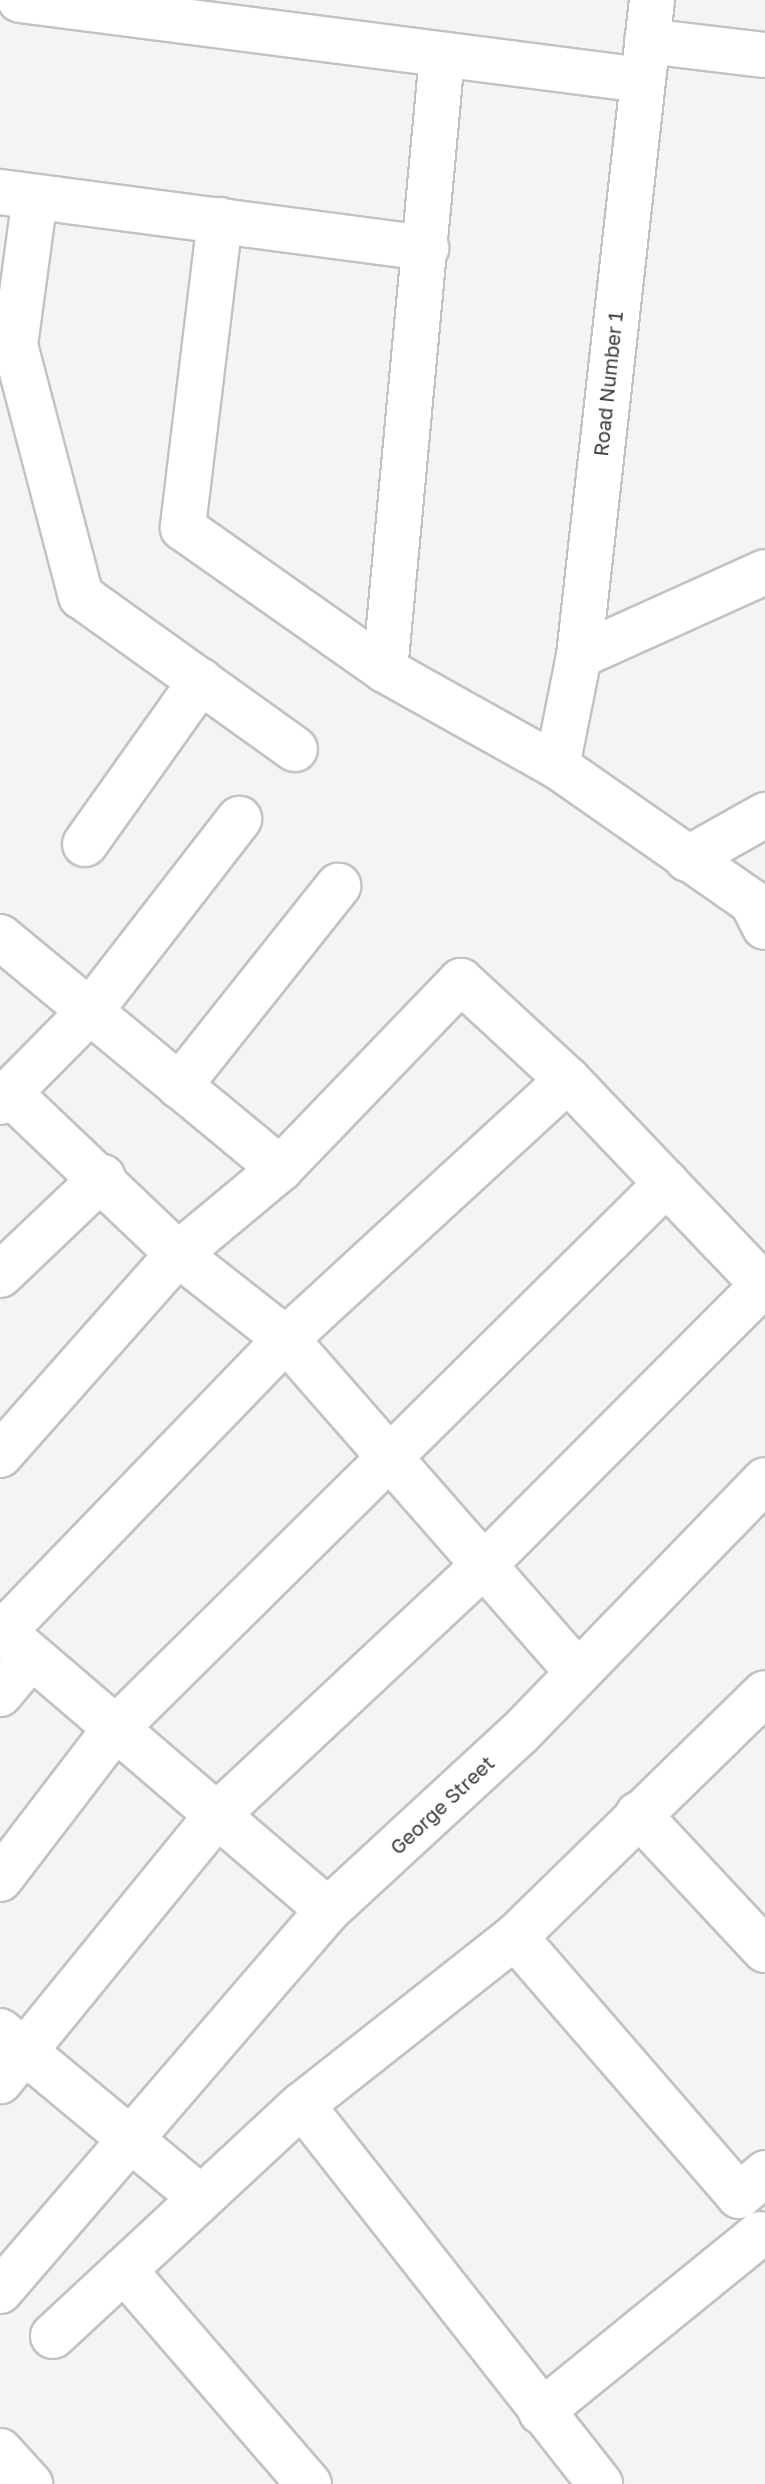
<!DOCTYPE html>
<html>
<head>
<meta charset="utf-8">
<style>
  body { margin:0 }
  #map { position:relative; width:765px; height:2484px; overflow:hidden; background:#f5f3f6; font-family:"Golos Text",sans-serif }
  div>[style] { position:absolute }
  .roads { filter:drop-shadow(2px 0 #c3c1c4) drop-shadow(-2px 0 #c3c1c4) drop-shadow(0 2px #c3c1c4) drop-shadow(0 -2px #c3c1c4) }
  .minor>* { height:44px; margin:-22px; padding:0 22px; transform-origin:22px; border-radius:22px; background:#fff }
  span { translate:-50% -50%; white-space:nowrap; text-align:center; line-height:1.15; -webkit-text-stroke:8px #fff; paint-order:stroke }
  .street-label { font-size:20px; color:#3b3a3c }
</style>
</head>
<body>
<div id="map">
  <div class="roads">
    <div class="minor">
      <i style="left:20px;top:0;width:627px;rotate:7.33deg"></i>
      <i style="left:647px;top:41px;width:119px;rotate:6.8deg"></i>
      <i style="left:0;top:192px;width:430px;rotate:7.5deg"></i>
      <i style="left:35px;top:197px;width:149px;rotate:97.7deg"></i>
      <i style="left:15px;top:345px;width:260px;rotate:75.3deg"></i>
      <i style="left:81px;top:596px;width:263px;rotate:35.6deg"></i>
      <i style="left:220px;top:220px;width:310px;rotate:96.9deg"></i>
      <i style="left:183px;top:528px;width:247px;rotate:35.1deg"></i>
      <i style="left:385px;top:670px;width:197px;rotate:29.2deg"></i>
      <i style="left:557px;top:766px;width:238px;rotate:34.9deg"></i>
      <i style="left:752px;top:902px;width:28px;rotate:63deg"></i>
      <i style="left:579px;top:656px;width:204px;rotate:-24.3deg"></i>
      <i style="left:385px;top:670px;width:616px;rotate:-84.69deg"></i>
      <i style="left:557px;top:766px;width:112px;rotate:-78.7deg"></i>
      <i style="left:579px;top:656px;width:660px;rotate:-83.65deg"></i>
      <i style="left:85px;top:844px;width:200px;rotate:-54.6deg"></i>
      <i style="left:687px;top:859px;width:90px;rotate:-29.4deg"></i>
      <i style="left:0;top:937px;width:364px;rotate:39.6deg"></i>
      <i style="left:280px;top:1169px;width:261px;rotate:-46.1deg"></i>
      <i style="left:461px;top:981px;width:146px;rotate:42.8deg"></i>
      <i style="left:568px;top:1080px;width:283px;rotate:46.4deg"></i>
      <i style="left:763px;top:1285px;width:394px;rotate:134.9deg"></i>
      <i style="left:485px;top:1564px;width:366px;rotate:136.9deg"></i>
      <i style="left:218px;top:1814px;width:345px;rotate:129.2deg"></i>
      <i style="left:179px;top:1086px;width:256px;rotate:-51.5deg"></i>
      <i style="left:9px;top:1093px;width:233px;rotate:43.6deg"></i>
      <i style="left:178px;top:1254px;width:137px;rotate:38.2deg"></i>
      <i style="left:286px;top:1339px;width:441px;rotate:48.8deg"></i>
      <i style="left:0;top:1102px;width:129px;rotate:-45.3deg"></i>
      <i style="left:91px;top:1010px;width:242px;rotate:-52.2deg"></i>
      <i style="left:0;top:1275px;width:142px;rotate:-43.6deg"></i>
      <i style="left:0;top:1455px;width:268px;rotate:-48.5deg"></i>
      <i style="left:178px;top:1254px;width:133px;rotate:-39.8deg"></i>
      <i style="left:0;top:1629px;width:432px;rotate:40.6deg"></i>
      <i style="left:3px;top:1632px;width:407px;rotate:-46deg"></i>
      <i style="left:286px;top:1339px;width:383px;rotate:-42.6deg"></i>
      <i style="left:0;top:1694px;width:47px;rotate:-50.2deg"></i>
      <i style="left:638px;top:1814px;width:186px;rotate:47deg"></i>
      <i style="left:0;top:1879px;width:186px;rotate:-52.6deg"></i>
      <i style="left:113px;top:1731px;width:779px;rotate:-44.69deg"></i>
      <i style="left:515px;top:1937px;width:342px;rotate:49.1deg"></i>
      <i style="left:739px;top:2196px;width:35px;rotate:-41deg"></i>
      <i style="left:0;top:2031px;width:261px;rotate:39.7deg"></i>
      <i style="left:302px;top:2105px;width:482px;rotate:51.8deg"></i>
      <i style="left:124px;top:2270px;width:283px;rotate:49.2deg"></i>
      <i style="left:0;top:2291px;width:503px;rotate:-49.28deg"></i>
      <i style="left:328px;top:1910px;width:261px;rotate:-42.7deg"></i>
      <i style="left:520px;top:1733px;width:352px;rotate:-45.9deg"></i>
      <i style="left:53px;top:2336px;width:340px;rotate:-42.9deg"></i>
      <i style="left:302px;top:2105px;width:271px;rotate:-38.3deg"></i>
      <i style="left:515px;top:1937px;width:349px;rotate:-44.3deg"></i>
      <i style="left:541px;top:2412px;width:282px;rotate:-39.1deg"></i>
      <i style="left:0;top:2451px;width:45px;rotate:47.7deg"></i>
    </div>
  </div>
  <div class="street-label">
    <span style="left:608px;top:384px;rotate:-84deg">Road Number 1</span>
    <span style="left:442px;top:1805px;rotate:-43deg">George Street</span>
  </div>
</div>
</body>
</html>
